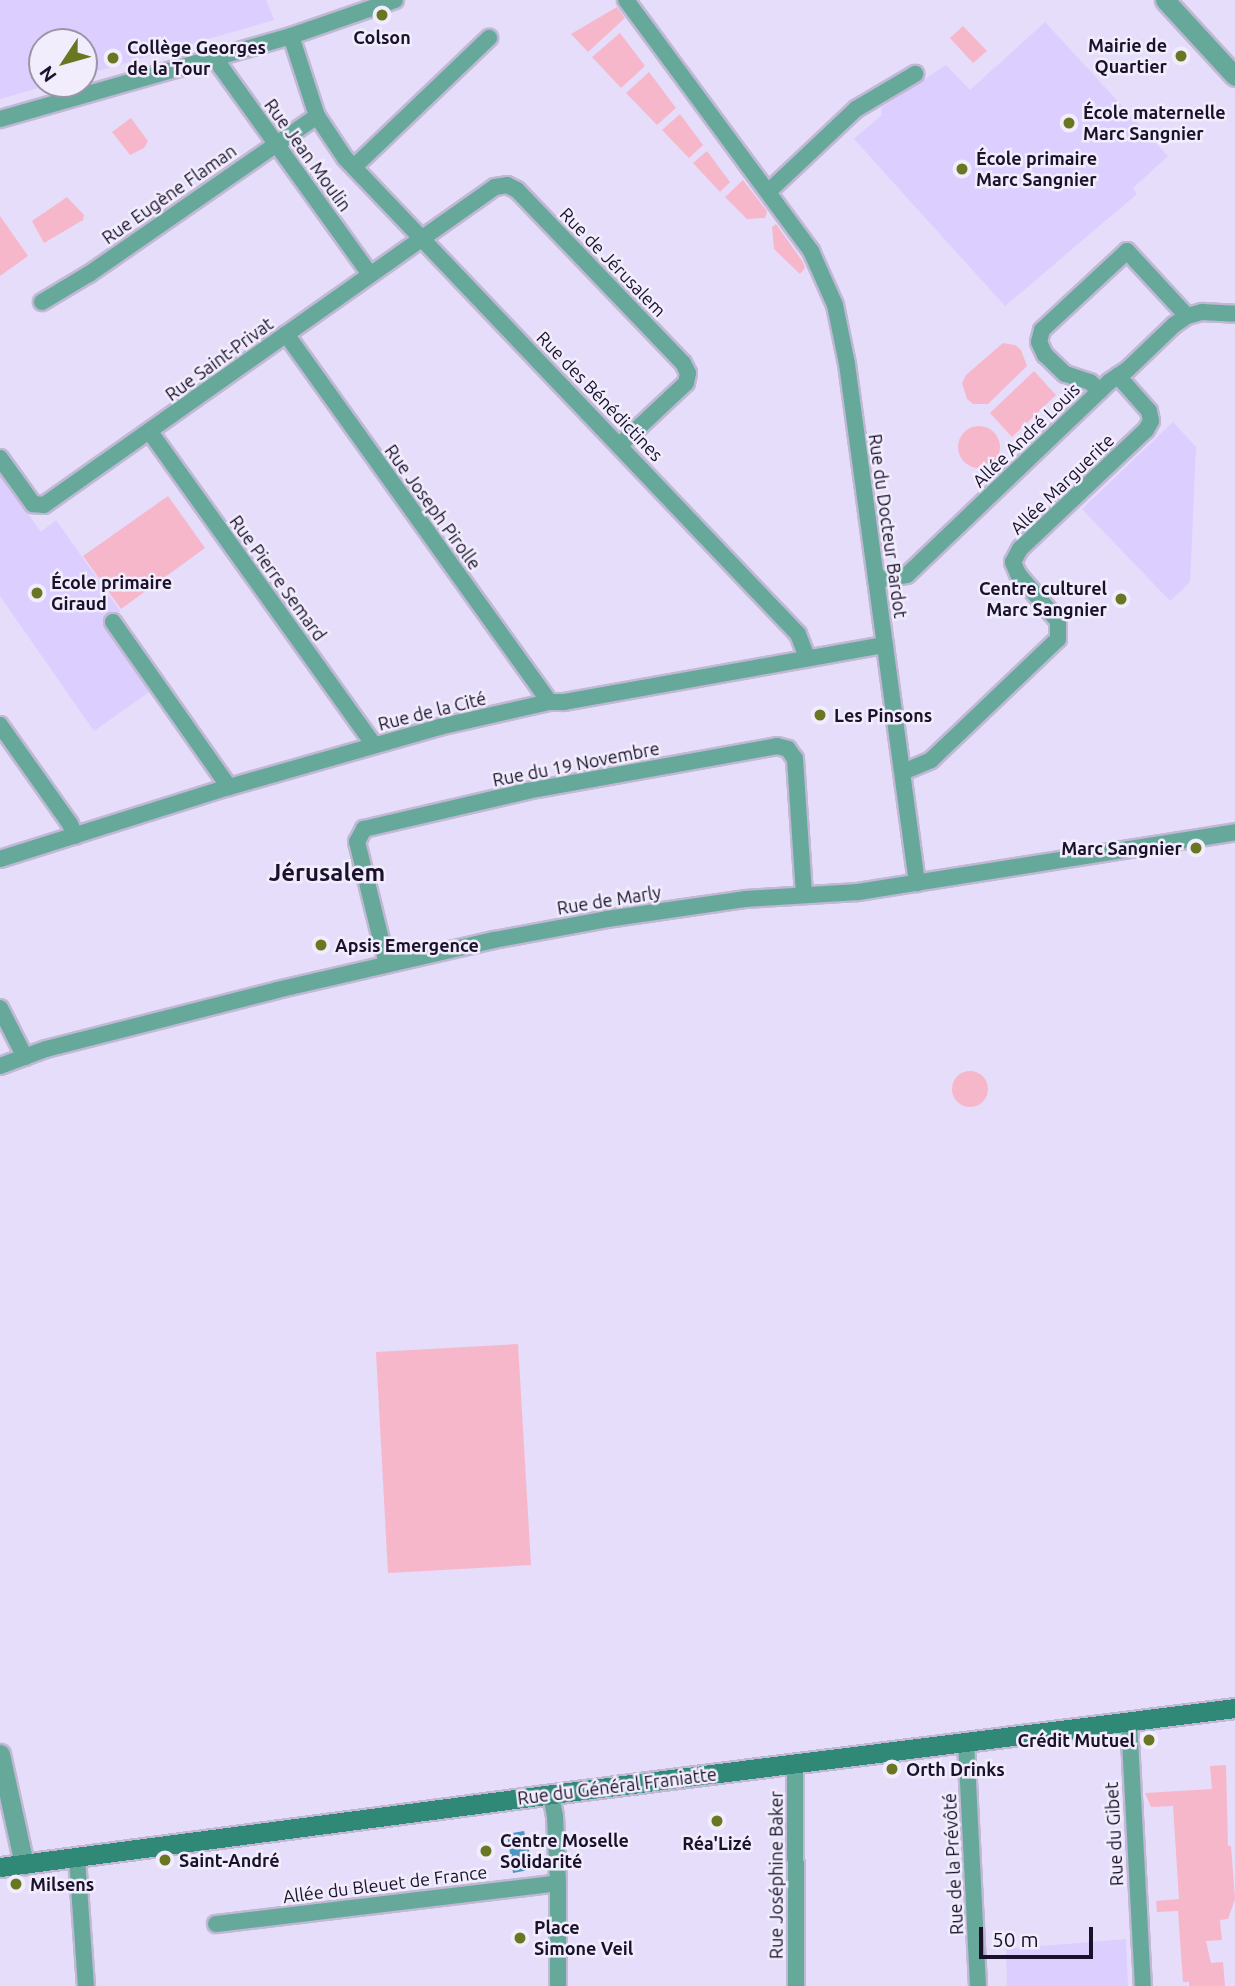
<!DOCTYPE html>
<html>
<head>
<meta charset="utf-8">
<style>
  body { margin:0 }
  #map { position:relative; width:1235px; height:1986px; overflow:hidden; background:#e5ddfa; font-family:Ubuntu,sans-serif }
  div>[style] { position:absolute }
  .built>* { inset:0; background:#dccefe }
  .green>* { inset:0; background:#f6b7cb }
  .round { border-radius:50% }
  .water>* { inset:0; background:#4c95c2 }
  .roads { filter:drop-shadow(2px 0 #c0b8d5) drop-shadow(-2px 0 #c0b8d5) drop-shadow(0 2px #c0b8d5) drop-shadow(0 -2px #c0b8d5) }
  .minor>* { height:16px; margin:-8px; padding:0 8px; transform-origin:8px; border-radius:8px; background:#66a99a }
  .tertiary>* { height:19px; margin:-9.5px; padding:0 9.5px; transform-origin:9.5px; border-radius:9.5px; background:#66a99a }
  .secondary>* { height:19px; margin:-9.5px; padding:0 9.5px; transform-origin:9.5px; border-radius:9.5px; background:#308877 }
  .dots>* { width:19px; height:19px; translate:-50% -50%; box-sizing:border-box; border:4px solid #f1edfc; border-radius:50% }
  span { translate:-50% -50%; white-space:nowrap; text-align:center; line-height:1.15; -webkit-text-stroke:5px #f1edfc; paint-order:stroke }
  .poi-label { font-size:18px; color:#1a112b; font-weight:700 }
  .right { translate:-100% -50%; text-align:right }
  .left { translate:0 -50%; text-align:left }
  .street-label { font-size:18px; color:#1a112b }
  .district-label { font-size:24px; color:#1a112b; font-weight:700 }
  .north { position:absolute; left:28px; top:28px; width:70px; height:70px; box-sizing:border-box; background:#f1edfc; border:2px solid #9b95a8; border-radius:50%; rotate:234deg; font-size:19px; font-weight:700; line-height:28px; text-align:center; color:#1a112b }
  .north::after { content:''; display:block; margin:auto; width:24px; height:32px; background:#697723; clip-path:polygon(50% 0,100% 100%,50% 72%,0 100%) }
  .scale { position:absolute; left:979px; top:1927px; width:114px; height:32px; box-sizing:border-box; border:4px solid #1a112b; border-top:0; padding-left:9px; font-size:21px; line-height:24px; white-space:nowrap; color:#1a112b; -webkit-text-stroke:5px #f1edfc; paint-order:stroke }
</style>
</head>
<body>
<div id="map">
  <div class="built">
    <i style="clip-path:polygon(0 0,266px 0,274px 20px,84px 75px,84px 42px,42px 42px,42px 84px,52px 84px,0 99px)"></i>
    <i style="clip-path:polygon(1045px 22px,1168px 156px,1133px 188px,1137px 194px,1005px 306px,854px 139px,882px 115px,881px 108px,946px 65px,970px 90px)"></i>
    <i style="clip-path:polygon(1173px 422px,1196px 447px,1190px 582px,1170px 601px,1082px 509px)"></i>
    <i style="clip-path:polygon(0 475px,41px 532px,56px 520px,120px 611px,104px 623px,152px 690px,94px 731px,0 596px)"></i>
    <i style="clip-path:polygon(1126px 1939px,1128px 1986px,1007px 1986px,1006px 1949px)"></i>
  </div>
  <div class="green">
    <i style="clip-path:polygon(617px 7px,625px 18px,588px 52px,571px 34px)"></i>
    <i style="clip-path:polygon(963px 26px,987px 51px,973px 63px,950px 38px)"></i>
    <i style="clip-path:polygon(620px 33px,645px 66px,621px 88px,592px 57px)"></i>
    <i style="clip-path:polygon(649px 72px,676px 108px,657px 125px,626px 93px)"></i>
    <i style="clip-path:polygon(680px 114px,703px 145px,689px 158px,662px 130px)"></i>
    <i style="clip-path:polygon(131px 118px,148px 141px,144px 148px,130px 155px,112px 132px)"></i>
    <i style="clip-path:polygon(707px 151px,730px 182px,720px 192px,693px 163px)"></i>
    <i style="clip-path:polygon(743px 180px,767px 211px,765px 218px,747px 219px,725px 197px)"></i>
    <i style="clip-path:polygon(67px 197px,84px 215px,83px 220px,44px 243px,32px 221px)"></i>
    <i style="clip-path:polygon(0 216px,28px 256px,0 276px)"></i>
    <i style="clip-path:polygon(776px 224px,803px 262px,805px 268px,800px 274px,774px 249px,772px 227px)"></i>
    <i style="clip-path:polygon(1003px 343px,1015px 345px,1021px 350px,1027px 366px,988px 404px,973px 404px,967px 399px,962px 383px,966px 375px)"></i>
    <i style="clip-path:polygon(1034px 371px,1056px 395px,1012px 437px,990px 413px)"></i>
    <i class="round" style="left:958px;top:426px;width:42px;height:42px"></i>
    <i style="clip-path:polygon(168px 496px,205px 548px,121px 609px,83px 556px)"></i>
    <i class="round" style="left:952px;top:1071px;width:36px;height:36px"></i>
    <i style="clip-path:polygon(518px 1344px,531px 1565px,388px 1573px,376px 1352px)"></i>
    <i style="clip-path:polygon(1226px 1765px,1228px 1846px,1231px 1846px,1235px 1899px,1228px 1919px,1220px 1920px,1222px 1940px,1206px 1941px,1211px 1963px,1223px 1962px,1225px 1986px,1189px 1986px,1189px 1982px,1183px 1982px,1178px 1911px,1157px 1912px,1156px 1901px,1179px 1899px,1173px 1806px,1151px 1807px,1145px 1793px,1212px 1789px,1210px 1766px)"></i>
  </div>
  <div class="water">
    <i style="clip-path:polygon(524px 1831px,534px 1869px,513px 1873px,507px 1834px)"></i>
  </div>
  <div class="roads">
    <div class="minor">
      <i style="left:626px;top:0;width:312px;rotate:53.6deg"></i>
      <i style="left:811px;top:251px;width:59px;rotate:66deg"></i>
      <i style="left:835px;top:305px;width:60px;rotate:78.5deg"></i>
      <i style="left:847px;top:364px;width:524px;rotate:82.32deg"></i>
      <i style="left:291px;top:36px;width:84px;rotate:72deg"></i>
      <i style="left:317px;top:116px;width:50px;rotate:56.3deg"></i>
      <i style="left:345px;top:158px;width:657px;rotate:46.42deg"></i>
      <i style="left:798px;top:634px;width:26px;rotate:69deg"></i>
      <i style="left:218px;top:56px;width:11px;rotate:75deg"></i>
      <i style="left:221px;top:67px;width:255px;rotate:54.3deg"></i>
      <i style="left:0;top:119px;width:303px;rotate:-15.9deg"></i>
      <i style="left:291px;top:36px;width:110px;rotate:-19.1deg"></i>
      <i style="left:354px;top:167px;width:187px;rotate:-43.7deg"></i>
      <i style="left:768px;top:192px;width:121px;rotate:-43.3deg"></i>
      <i style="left:856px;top:109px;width:69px;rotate:-30.7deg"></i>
      <i style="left:42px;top:302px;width:55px;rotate:-30.8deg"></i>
      <i style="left:89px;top:274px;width:277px;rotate:-34.7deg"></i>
      <i style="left:286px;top:334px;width:452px;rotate:54.4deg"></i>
      <i style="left:1100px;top:391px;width:13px;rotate:-138deg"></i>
      <i style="left:1090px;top:382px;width:26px;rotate:-162deg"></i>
      <i style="left:1065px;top:374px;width:28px;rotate:-136deg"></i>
      <i style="left:1045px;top:355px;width:14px;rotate:-115deg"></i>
      <i style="left:1039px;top:342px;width:12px;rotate:-76deg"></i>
      <i style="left:1042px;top:330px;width:116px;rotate:-42.9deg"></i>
      <i style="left:1127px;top:251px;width:88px;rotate:47.3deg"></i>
      <i style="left:150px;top:432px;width:385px;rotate:54.4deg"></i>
      <i style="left:0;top:458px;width:57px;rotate:54.3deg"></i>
      <i style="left:33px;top:504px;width:11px;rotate:5deg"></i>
      <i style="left:44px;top:505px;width:552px;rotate:-35.19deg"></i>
      <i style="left:495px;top:187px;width:12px;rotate:-9deg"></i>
      <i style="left:507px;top:185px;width:11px;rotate:27deg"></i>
      <i style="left:517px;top:190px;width:240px;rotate:46.2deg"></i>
      <i style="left:683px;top:363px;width:11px;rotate:63deg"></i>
      <i style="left:688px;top:373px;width:10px;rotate:101deg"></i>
      <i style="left:686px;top:383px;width:89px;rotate:136.8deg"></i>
      <i style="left:876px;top:580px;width:31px;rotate:-9deg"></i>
      <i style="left:907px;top:575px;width:279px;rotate:-43.7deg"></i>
      <i style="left:1109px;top:382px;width:22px;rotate:-34deg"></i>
      <i style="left:1127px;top:370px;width:65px;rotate:-43.8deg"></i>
      <i style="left:1174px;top:325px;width:16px;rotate:-35deg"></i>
      <i style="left:1187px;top:316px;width:16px;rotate:-15deg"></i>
      <i style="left:1202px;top:312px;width:33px;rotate:3deg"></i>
      <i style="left:113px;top:622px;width:202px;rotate:54.9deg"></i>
      <i style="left:0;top:725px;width:121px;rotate:54.7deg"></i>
      <i style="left:70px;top:824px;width:13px;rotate:67deg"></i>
      <i style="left:903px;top:772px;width:30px;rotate:-23deg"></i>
      <i style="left:931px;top:760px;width:175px;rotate:-43.6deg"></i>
      <i style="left:1058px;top:639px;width:18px;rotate:-90deg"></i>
      <i style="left:1058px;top:621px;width:62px;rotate:-130.4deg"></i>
      <i style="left:1018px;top:574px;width:13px;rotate:-113deg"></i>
      <i style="left:1013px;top:562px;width:15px;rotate:-62deg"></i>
      <i style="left:1020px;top:549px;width:173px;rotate:-43.4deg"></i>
      <i style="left:1146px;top:430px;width:10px;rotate:-61deg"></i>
      <i style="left:1151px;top:421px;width:10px;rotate:-101deg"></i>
      <i style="left:1149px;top:411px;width:47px;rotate:-131.5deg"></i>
      <i style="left:0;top:859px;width:240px;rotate:-17.5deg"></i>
      <i style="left:229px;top:787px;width:218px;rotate:-15.9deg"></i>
      <i style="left:439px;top:727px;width:113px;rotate:-12.8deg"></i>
      <i style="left:549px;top:702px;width:15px"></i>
      <i style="left:564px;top:702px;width:326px;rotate:-10.1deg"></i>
      <i style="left:387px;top:964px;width:126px;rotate:-103.8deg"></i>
      <i style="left:357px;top:842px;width:15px;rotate:-62deg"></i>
      <i style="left:364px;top:829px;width:167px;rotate:-13.1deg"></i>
      <i style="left:527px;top:791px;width:254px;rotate:-10.2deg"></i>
      <i style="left:777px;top:746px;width:11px;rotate:15deg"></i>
      <i style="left:788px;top:749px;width:12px;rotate:55deg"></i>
      <i style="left:795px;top:759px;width:136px;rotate:86.2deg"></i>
      <i style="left:0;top:1008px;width:55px;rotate:63deg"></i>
      <i style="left:0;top:1066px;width:49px;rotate:-20.3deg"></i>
      <i style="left:46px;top:1049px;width:238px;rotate:-14.3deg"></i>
      <i style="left:277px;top:990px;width:223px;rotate:-13deg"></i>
      <i style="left:494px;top:940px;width:115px;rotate:-10.5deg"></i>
      <i style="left:607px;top:919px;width:139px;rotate:-8.2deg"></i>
      <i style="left:745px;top:899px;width:113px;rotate:-3.5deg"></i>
      <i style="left:858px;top:892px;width:382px;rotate:-9deg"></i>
      <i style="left:1129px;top:1721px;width:265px;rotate:87deg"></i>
      <i style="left:966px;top:1741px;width:245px;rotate:87.2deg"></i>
      <i style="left:795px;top:1764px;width:222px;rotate:89.7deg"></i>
      <i style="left:551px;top:1794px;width:22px;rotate:80deg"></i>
      <i style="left:555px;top:1816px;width:67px;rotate:87.4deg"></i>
      <i style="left:558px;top:1883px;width:103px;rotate:90deg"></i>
      <i style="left:77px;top:1858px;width:128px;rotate:86deg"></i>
      <i style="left:216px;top:1924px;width:344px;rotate:-6.8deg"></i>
    </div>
    <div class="tertiary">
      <i style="left:1165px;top:0;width:103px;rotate:47.4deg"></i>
      <i style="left:0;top:1754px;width:113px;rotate:77.7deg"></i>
    </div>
    <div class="secondary">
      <i style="left:0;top:1867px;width:581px;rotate:-7.52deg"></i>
      <i style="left:576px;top:1791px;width:664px;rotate:-7.18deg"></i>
    </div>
  </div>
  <div class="dots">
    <i style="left:382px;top:15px;background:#697723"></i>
    <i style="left:1181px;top:56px;background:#697723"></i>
    <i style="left:113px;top:58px;background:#697723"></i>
    <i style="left:1069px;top:123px;background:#697723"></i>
    <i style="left:962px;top:169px;background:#697723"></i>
    <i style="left:37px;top:593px;background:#697723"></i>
    <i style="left:1121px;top:599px;background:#697723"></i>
    <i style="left:820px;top:715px;background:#697723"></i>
    <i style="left:1196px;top:848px;background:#697723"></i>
    <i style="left:321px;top:945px;background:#697723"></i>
    <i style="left:1149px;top:1740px;background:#697723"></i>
    <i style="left:892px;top:1769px;background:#697723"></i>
    <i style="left:717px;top:1821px;background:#697723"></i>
    <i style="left:486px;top:1851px;background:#697723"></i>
    <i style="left:165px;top:1860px;background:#697723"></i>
    <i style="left:16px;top:1884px;background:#697723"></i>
    <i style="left:520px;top:1938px;background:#697723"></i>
  </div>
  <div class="poi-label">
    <span style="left:382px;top:37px">Colson</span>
    <span class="right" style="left:1167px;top:56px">Mairie de<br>Quartier</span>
    <span class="left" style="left:127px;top:58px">Collège Georges<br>de la Tour</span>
    <span class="left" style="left:1083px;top:123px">École maternelle<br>Marc Sangnier</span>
    <span class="left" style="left:976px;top:169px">École primaire<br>Marc Sangnier</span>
    <span class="left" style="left:51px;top:593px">École primaire<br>Giraud</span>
    <span class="right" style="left:1107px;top:599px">Centre culturel<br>Marc Sangnier</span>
    <span class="left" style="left:834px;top:715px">Les Pinsons</span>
    <span class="right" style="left:1182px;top:848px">Marc Sangnier</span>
    <span class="left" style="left:335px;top:945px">Apsis Emergence</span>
    <span class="right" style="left:1135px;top:1740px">Crédit Mutuel</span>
    <span class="left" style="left:906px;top:1769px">Orth Drinks</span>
    <span class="left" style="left:500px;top:1851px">Centre Moselle<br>Solidarité</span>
    <span style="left:717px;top:1843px">Réa'Lizé</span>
    <span class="left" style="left:179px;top:1860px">Saint-André</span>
    <span class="left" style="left:30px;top:1884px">Milsens</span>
    <span class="left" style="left:534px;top:1938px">Place<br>Simone Veil</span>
  </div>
  <div class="street-label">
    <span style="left:308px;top:155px;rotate:54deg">Rue Jean Moulin</span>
    <span style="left:169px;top:194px;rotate:-35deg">Rue Eugène Flaman</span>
    <span style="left:613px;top:262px;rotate:46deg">Rue de Jérusalem</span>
    <span style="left:219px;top:359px;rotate:-36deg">Rue Saint-Privat</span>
    <span style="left:600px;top:396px;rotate:46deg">Rue des Bénédictines</span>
    <span style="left:1026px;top:435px;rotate:-44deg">Allée André Louis</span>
    <span style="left:1062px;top:484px;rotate:-44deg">Allée Marguerite</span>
    <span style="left:433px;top:507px;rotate:54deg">Rue Joseph Pirolle</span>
    <span style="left:888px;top:526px;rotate:82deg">Rue du Docteur Bardot</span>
    <span style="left:278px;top:578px;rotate:54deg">Rue Pierre Semard</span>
    <span style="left:432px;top:711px;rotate:-14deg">Rue de la Cité</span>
    <span style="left:576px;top:764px;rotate:-11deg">Rue du 19 Novembre</span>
    <span style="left:609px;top:900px;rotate:-9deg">Rue de Marly</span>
    <span style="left:617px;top:1786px;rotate:-7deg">Rue du Général Franiatte</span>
    <span style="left:1114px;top:1834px;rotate:-93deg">Rue du Gibet</span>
    <span style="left:953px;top:1864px;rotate:-93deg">Rue de la Prévôté</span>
    <span style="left:776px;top:1875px;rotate:-90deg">Rue Joséphine Baker</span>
    <span style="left:385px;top:1884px;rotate:-7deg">Allée du Bleuet de France</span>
  </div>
  <div class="district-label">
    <span style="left:327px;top:873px">Jérusalem</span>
  </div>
  <div class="north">N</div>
  <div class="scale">50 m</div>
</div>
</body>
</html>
